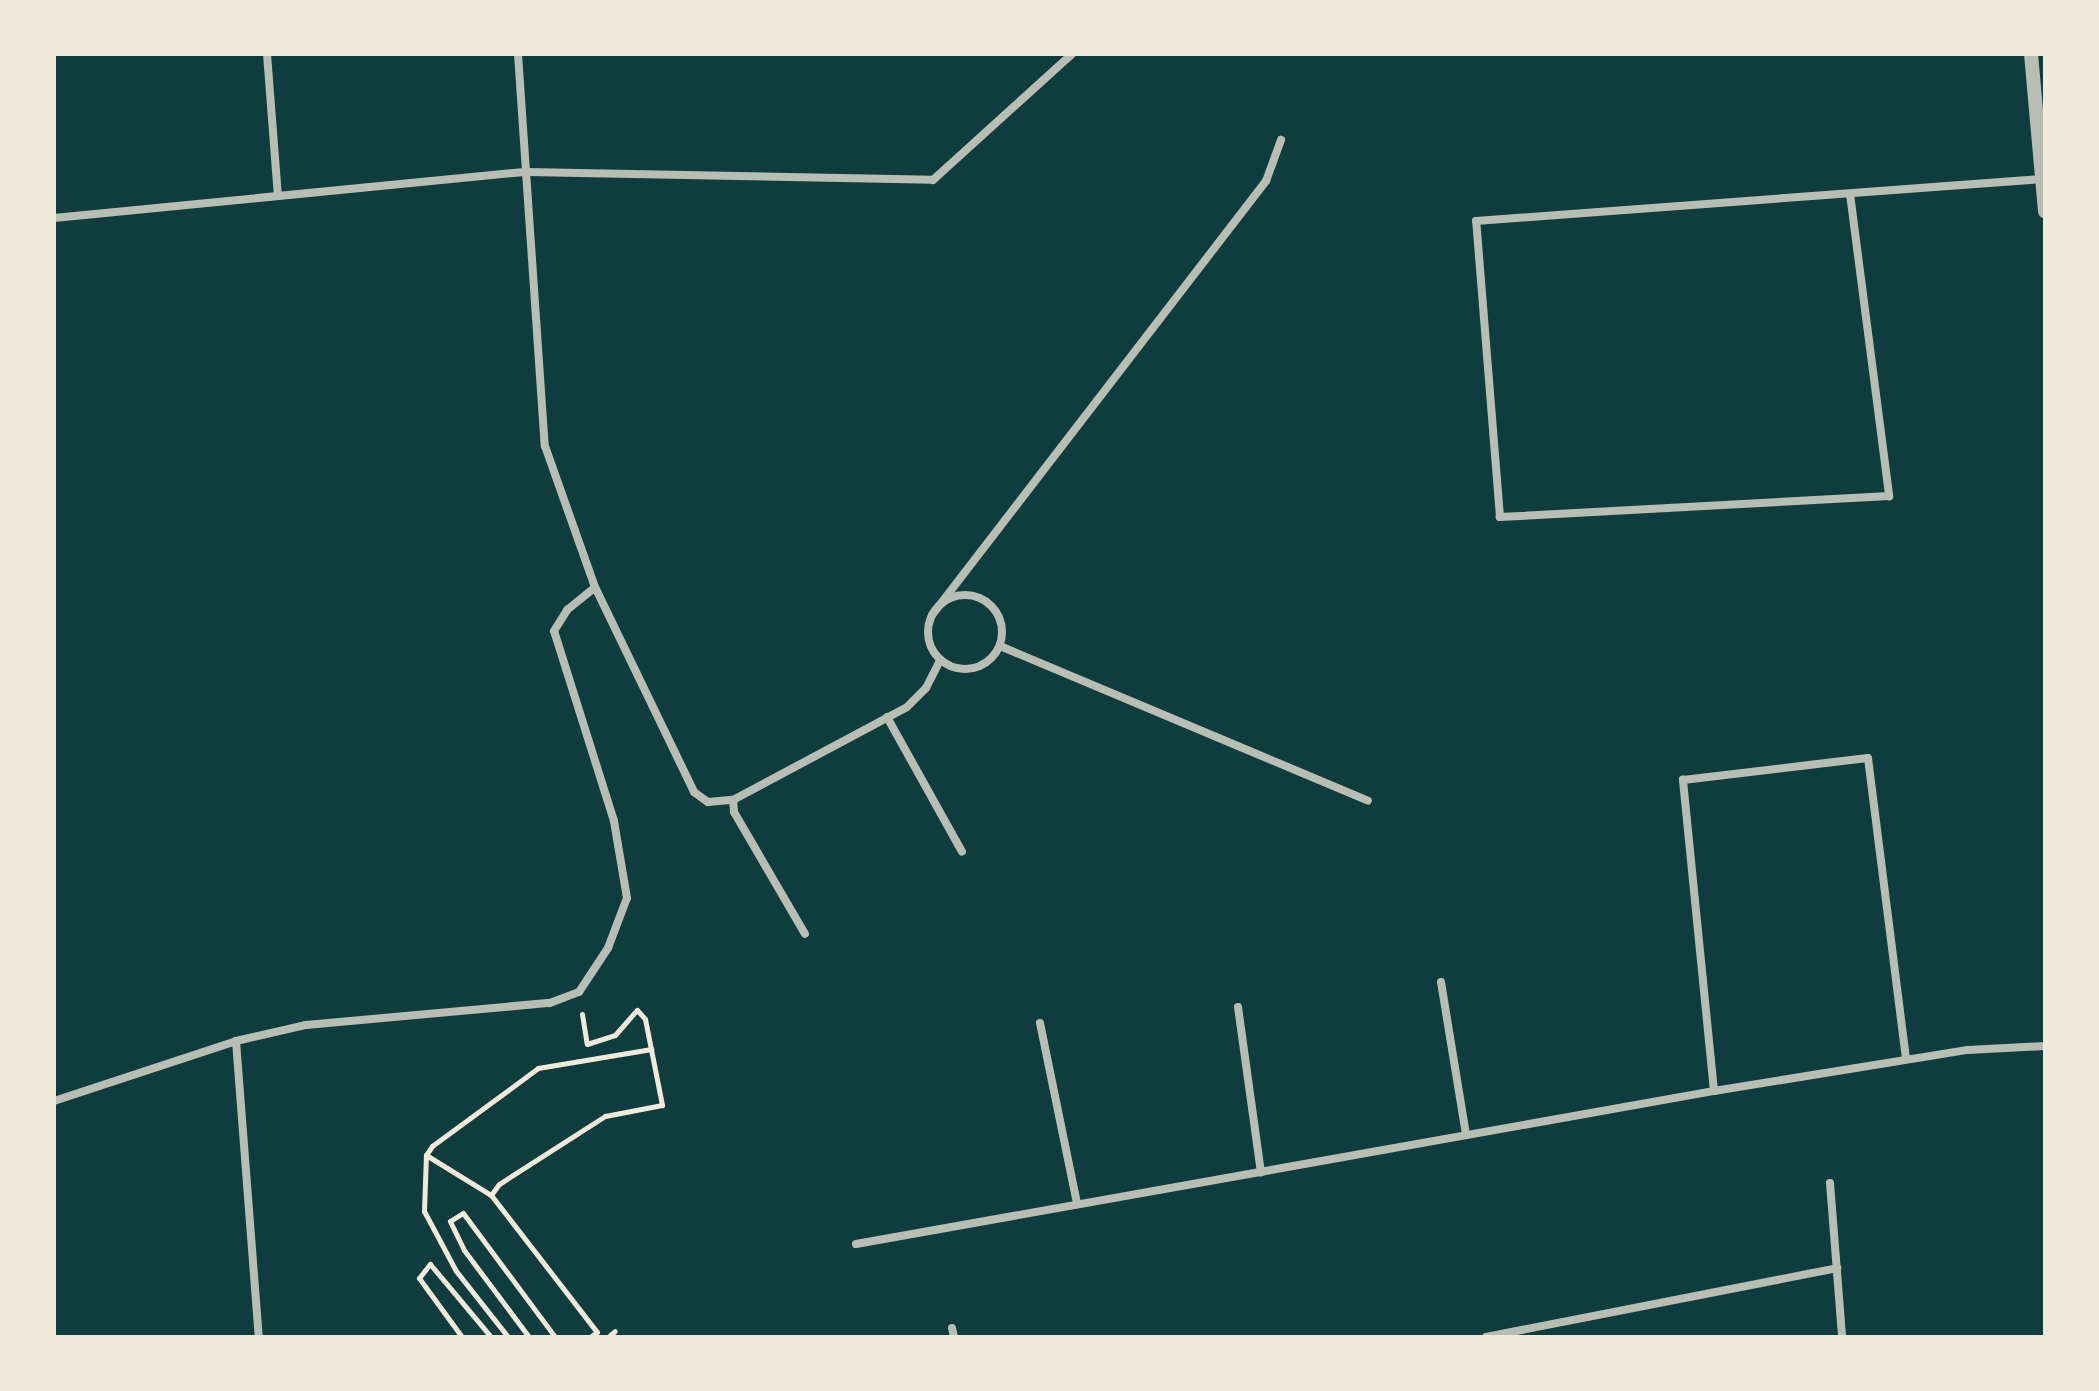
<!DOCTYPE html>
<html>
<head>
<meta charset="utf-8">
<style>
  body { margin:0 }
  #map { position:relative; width:2099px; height:1391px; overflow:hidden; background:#0f3d3e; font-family:"Archivo Narrow",sans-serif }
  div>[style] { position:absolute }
  .path>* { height:5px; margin:-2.5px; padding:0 2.5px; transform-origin:2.5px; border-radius:2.5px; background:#f1e9da }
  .minor>* { height:8px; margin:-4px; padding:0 4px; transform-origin:4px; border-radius:4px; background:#b8beb3 }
  .minor>.ring { margin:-4px; padding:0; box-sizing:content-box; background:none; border:8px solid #b8beb3; border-radius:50% }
  .tertiary>* { height:14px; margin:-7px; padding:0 7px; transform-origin:7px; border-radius:7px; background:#b8beb3 }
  span { translate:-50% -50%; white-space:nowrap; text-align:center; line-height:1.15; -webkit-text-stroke:6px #f1e9da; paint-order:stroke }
  .frame { position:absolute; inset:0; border:56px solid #f1e9da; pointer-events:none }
</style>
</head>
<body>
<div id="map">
  <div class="path">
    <i style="left:582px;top:1014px;width:30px;rotate:81deg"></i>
    <i style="left:587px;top:1044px;width:29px;rotate:-18deg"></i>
    <i style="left:615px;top:1035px;width:33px;rotate:-49deg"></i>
    <i style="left:637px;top:1010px;width:12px;rotate:48deg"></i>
    <i style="left:645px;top:1019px;width:88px;rotate:78.8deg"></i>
    <i style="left:662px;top:1105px;width:58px;rotate:169.1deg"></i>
    <i style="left:605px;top:1116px;width:126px;rotate:147.3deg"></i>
    <i style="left:499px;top:1184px;width:14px;rotate:126deg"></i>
    <i style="left:491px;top:1195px;width:173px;rotate:52.3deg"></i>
    <i style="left:597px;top:1332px;width:9px;rotate:144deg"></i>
    <i style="left:426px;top:1155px;width:76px;rotate:31.6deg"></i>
    <i style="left:462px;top:1337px;width:73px;rotate:-126.1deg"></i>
    <i style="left:419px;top:1278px;width:18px;rotate:-52deg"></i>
    <i style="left:430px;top:1264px;width:95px;rotate:50.1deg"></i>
    <i style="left:508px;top:1337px;width:84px;rotate:-128.2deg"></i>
    <i style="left:456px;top:1271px;width:68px;rotate:-118.1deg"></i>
    <i style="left:424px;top:1211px;width:56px;rotate:-88deg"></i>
    <i style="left:426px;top:1155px;width:11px;rotate:-56deg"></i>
    <i style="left:432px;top:1146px;width:132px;rotate:-36.3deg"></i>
    <i style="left:538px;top:1068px;width:115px;rotate:-9.5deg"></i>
    <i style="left:529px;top:1337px;width:109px;rotate:-126.8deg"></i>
    <i style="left:464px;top:1250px;width:32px;rotate:-116deg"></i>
    <i style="left:450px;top:1221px;width:15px;rotate:-32deg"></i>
    <i style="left:463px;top:1213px;width:154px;rotate:53.4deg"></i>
    <i style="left:608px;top:1337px;width:9px;rotate:-41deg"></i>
  </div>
  <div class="minor">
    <i style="left:267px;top:54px;width:142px;rotate:85.6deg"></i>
    <i style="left:518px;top:54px;width:393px;rotate:86.1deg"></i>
    <i style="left:545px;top:446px;width:150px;rotate:70.5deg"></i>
    <i style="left:595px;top:587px;width:228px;rotate:64.2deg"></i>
    <i style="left:694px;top:792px;width:17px;rotate:36deg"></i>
    <i style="left:708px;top:802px;width:25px;rotate:-5deg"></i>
    <i style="left:733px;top:800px;width:197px;rotate:-28.1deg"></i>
    <i style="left:907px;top:707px;width:27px;rotate:-45deg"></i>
    <i style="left:926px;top:688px;width:30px;rotate:-63deg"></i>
    <i style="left:1850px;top:194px;width:305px;rotate:82.6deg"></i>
    <i style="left:1889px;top:496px;width:390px;rotate:176.9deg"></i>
    <i style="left:1500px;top:517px;width:297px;rotate:-94.6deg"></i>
    <i style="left:1476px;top:221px;width:568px;rotate:-4.24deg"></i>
    <i style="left:54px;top:218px;width:475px;rotate:-5.6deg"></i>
    <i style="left:527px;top:172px;width:406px;rotate:1.1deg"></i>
    <i style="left:933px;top:180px;width:188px;rotate:-42.2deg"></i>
    <i class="ring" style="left:928px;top:595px;width:66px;height:66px"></i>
    <i style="left:932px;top:615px;width:548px;rotate:-52.42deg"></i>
    <i style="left:1266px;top:181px;width:44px;rotate:-69.9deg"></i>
    <i style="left:1000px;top:646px;width:399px;rotate:22.8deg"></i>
    <i style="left:887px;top:717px;width:154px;rotate:60.9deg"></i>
    <i style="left:733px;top:800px;width:12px;rotate:85deg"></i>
    <i style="left:734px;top:812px;width:141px;rotate:59.8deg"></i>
    <i style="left:1441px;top:982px;width:155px;rotate:80.7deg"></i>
    <i style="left:1238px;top:1007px;width:167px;rotate:82.1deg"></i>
    <i style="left:1040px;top:1023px;width:185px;rotate:78.4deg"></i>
    <i style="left:236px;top:1041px;width:297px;rotate:85.6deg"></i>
    <i style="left:1714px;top:1091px;width:313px;rotate:-95.7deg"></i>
    <i style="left:1683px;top:780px;width:186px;rotate:-6.8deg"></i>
    <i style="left:1868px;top:758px;width:303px;rotate:82.8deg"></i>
    <i style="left:54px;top:1101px;width:192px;rotate:-18.2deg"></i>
    <i style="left:236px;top:1041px;width:72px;rotate:-12.9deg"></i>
    <i style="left:306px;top:1025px;width:245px;rotate:-5.2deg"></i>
    <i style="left:550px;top:1003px;width:31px;rotate:-21deg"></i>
    <i style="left:579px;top:992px;width:53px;rotate:-56.6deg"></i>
    <i style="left:608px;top:948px;width:53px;rotate:-69.2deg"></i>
    <i style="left:627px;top:898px;width:78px;rotate:-99.6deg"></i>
    <i style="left:614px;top:821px;width:199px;rotate:-107.5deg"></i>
    <i style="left:554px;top:631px;width:25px;rotate:-58deg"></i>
    <i style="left:567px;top:610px;width:36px;rotate:-39deg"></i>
    <i style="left:1830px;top:1183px;width:154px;rotate:85.5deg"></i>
    <i style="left:856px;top:1244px;width:872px;rotate:-10.11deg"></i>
    <i style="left:1714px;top:1091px;width:257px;rotate:-9.2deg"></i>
    <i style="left:1968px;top:1050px;width:77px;rotate:-3deg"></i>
    <i style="left:952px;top:1328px;width:9px;rotate:77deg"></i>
    <i style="left:1486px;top:1337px;width:358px;rotate:-11.1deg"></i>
  </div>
  <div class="tertiary">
    <i style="left:2031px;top:54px;width:158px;rotate:84.9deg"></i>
  </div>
  <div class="frame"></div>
</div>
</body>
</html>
